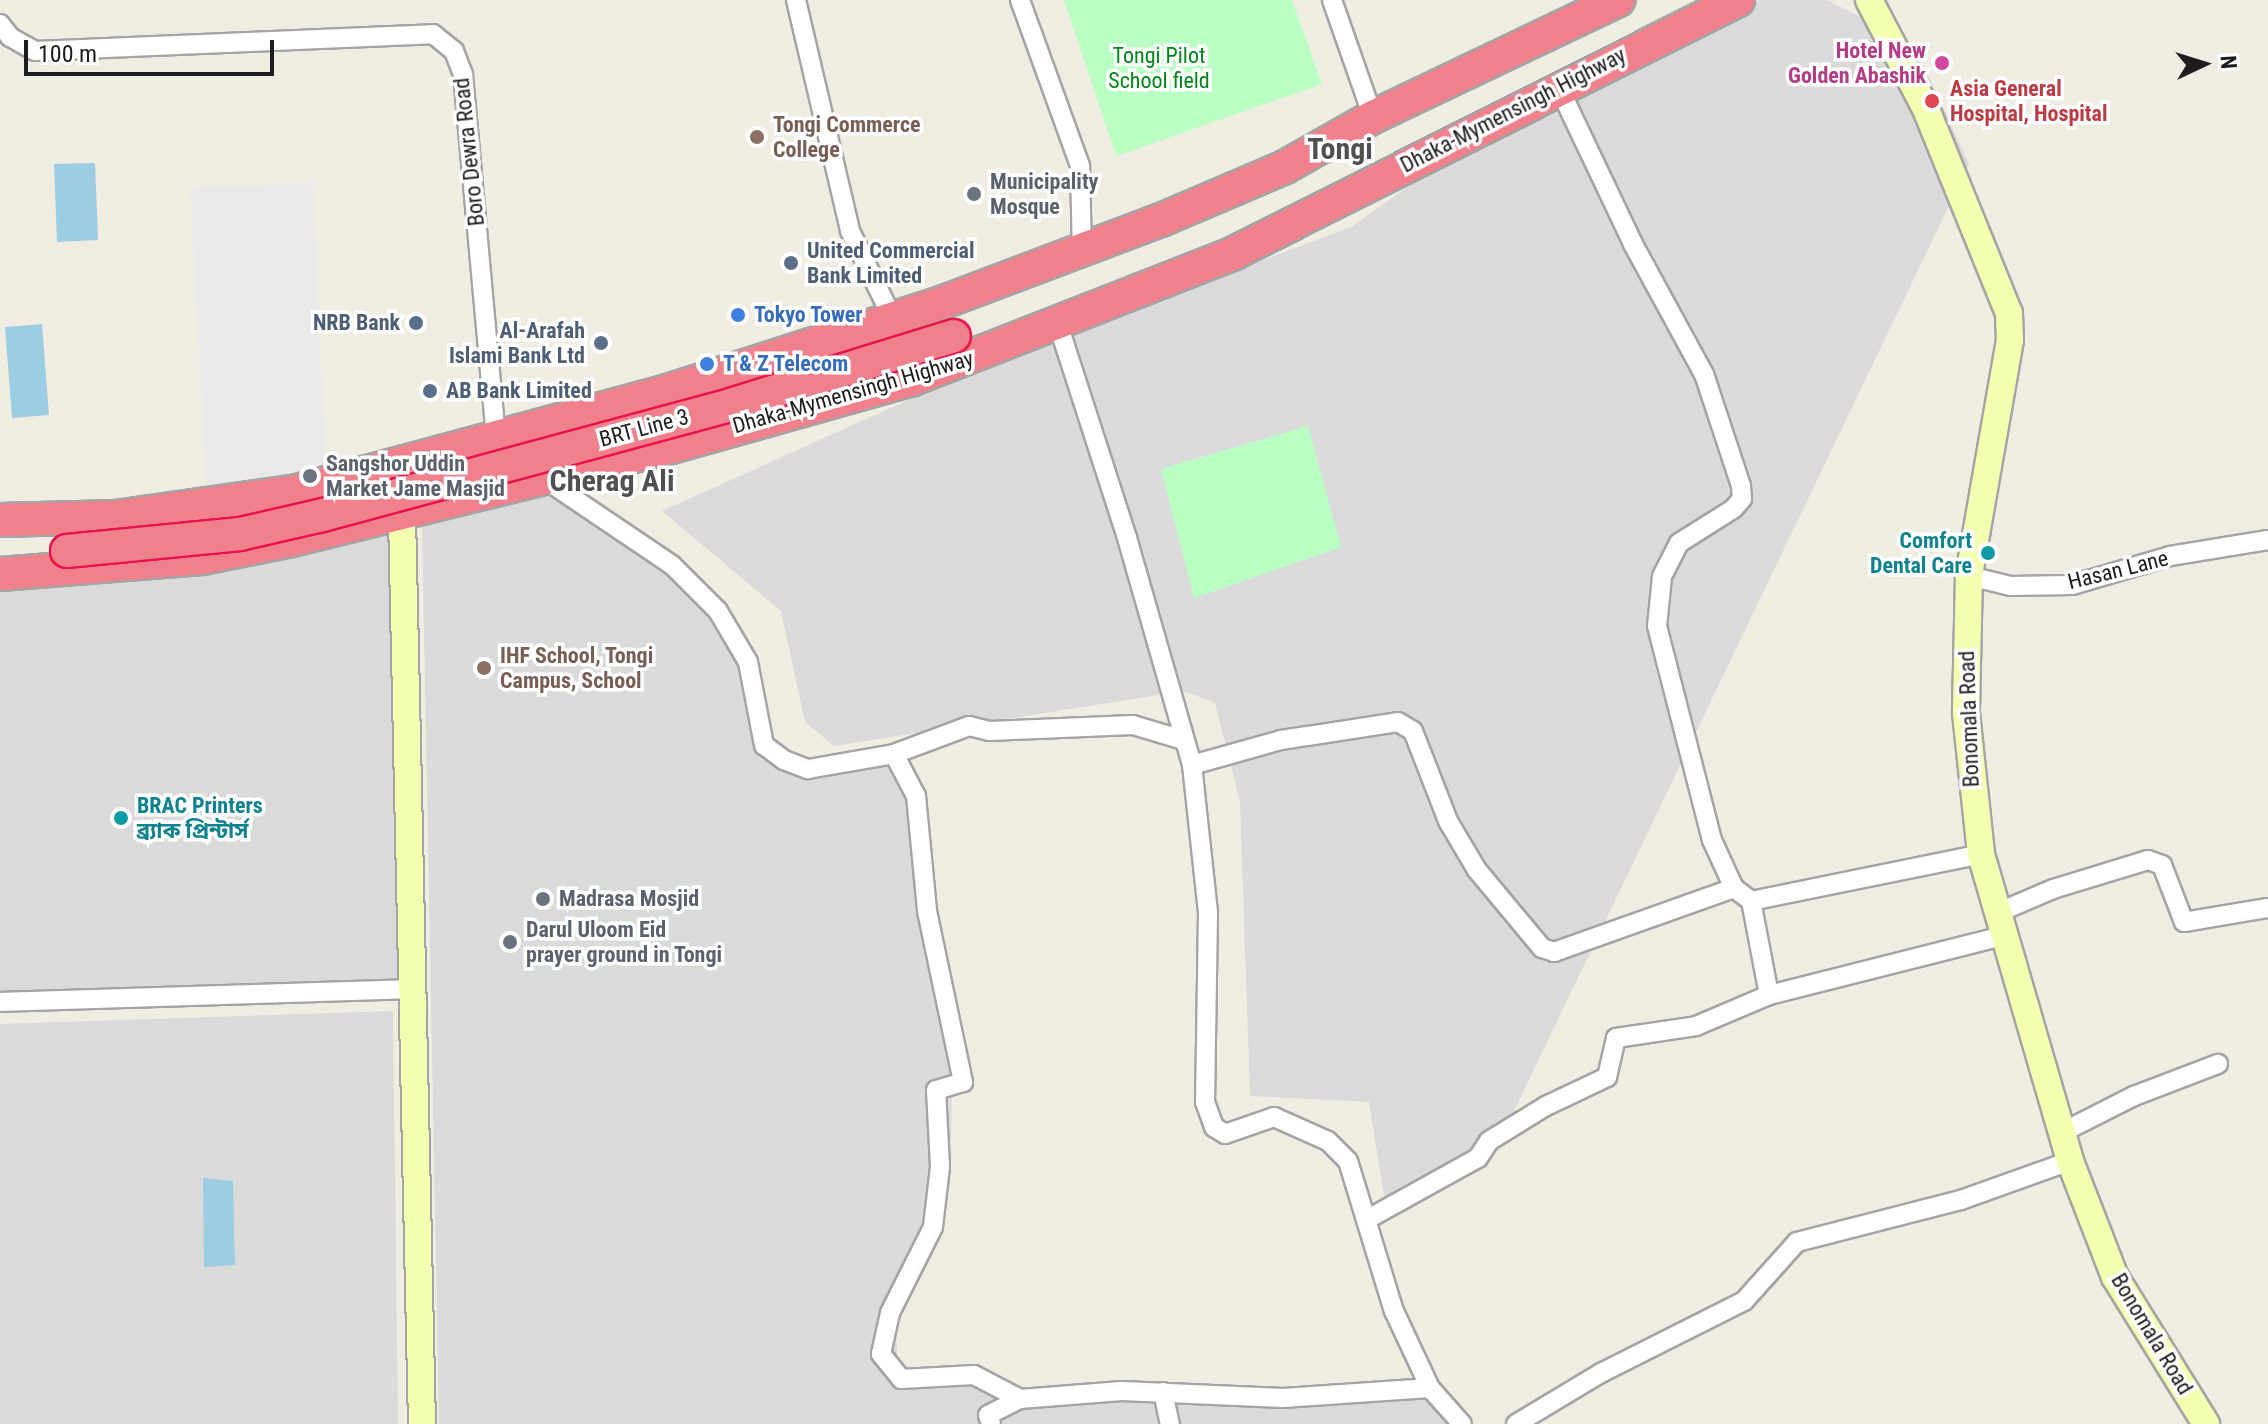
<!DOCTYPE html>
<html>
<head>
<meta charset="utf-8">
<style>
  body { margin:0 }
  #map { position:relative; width:2268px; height:1424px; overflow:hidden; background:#efece2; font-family:"Roboto Condensed","Noto Sans Bengali",sans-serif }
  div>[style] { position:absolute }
  .residential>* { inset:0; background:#dbdada }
  .park>* { inset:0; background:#b9ffc4 }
  .parking>* { inset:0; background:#e9e9e9 }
  .water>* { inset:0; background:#9dcde2 }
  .roads { filter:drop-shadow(2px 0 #a4a4a4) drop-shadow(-2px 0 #a4a4a4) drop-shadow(0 2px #a4a4a4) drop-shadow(0 -2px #a4a4a4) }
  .street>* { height:18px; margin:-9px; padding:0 9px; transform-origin:9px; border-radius:9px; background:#fff }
  .secondary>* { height:26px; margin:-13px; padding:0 13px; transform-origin:13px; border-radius:13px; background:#f5ffb0 }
  .highway>* { height:32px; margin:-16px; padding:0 16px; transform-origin:16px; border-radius:16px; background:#ef808c }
  .bridges { filter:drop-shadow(2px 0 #ea124a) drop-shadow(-2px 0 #ea124a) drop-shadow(0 2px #ea124a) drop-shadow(0 -2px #ea124a) }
  .highway-bridge>* { height:32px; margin:-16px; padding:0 16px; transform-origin:16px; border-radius:16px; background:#ef808c }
  .dots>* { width:22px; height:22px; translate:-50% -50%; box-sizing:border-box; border:4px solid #fff; border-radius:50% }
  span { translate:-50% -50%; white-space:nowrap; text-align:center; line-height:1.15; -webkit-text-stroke:7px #fff; paint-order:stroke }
  .hotel-label { font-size:22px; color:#b23c85; font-weight:700 }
  .right { translate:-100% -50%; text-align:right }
  .park-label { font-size:22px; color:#008616 }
  .health-label { font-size:22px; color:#be3a42; font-weight:700 }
  .left { translate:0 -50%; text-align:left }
  .street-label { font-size:22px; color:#1d1d1d }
  .education-label { font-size:22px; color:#785e54; font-weight:700 }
  .worship-label { font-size:22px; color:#5b616d; font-weight:700 }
  .service-label { font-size:22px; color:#4e5e75; font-weight:700 }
  .shop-label { font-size:22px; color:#366cbe; font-weight:700 }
  .culture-label { font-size:22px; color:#0d838f; font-weight:700 }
  .district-label { font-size:30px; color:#505050; font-weight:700 }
  .north { position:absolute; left:2164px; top:24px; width:80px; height:80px; -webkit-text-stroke:6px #fff; paint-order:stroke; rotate:86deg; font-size:22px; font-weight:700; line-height:32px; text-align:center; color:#1d1d1d }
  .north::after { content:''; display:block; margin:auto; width:28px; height:36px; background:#1d1d1d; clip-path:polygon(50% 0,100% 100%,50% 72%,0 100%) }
  .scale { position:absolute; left:24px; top:40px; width:250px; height:36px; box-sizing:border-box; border:4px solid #1d1d1d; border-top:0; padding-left:10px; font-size:24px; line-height:28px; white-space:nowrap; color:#1d1d1d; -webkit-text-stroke:6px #fff; paint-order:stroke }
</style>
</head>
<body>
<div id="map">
  <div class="residential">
    <i style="clip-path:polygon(1760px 0,1827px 0,1914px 44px,1969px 164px,1500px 1140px,1387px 1214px,1369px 1102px,1250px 1096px,1240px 802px,1215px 703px,1184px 691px,834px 746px,805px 722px,781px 611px,662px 511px,988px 364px,1351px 227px,1441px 163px,1600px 88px)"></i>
    <i style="clip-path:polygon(555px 480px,729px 619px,759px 749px,811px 772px,892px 767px,920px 793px,928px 915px,969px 1068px,952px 1093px,950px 1186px,935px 1231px,895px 1312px,898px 1367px,974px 1373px,1027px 1392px,1340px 1390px,1407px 1388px,1436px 1378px,1473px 1424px,439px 1424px,422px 526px)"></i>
    <i style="clip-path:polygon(397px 525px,410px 998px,0 1012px,0 582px,124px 582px)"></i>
    <i style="clip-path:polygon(393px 1011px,398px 1424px,0 1424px,0 1024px)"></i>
  </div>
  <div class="park">
    <i style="clip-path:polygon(1064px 0,1292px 0,1322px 84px,1116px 156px)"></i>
    <i style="clip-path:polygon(1308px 426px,1341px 547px,1194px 598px,1161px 469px)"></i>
  </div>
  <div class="parking">
    <i style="clip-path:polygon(313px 183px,326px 473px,207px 492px,190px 189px)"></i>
  </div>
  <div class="water">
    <i style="clip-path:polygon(95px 163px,98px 240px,57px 242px,54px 164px)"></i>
    <i style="clip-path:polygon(42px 324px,49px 415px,12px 418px,5px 327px)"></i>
    <i style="clip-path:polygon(203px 1178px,233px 1181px,235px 1265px,204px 1267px)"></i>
  </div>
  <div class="roads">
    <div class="street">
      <i style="left:796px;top:0;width:237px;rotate:76.8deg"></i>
      <i style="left:850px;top:231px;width:96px;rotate:64deg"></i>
      <i style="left:1020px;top:0;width:177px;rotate:70.1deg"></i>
      <i style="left:1080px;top:166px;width:86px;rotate:88.7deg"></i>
      <i style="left:1332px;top:0;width:124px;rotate:70.7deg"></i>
      <i style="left:0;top:24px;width:16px;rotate:52deg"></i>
      <i style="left:10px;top:37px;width:29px;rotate:29deg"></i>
      <i style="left:35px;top:51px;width:398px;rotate:-2.4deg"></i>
      <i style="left:433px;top:34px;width:27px;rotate:39deg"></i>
      <i style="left:454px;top:51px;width:26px;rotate:69deg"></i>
      <i style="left:463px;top:75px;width:363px;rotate:84.8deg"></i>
      <i style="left:1560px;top:90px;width:170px;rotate:64.6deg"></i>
      <i style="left:1633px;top:244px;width:148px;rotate:61.4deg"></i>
      <i style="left:1704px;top:374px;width:118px;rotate:71.7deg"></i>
      <i style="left:1741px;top:486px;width:13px;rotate:86deg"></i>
      <i style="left:1742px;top:499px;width:13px;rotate:132deg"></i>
      <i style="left:1733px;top:509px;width:64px;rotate:147.8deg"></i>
      <i style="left:1679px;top:543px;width:38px;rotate:117deg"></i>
      <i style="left:1662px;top:577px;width:49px;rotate:95.8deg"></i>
      <i style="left:1657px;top:626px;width:221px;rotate:75.6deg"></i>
      <i style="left:1712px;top:840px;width:53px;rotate:65.4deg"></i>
      <i style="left:1734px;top:888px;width:21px;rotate:37deg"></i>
      <i style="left:1058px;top:324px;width:225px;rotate:72.1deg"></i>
      <i style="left:1127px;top:538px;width:236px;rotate:74deg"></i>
      <i style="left:1192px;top:765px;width:149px;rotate:83.8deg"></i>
      <i style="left:1208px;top:913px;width:189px;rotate:90.9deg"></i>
      <i style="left:1205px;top:1102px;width:27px;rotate:70deg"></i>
      <i style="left:1214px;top:1127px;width:13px;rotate:32deg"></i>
      <i style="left:1225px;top:1134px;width:52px;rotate:-19.1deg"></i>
      <i style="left:1274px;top:1117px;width:59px;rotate:24deg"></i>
      <i style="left:1328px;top:1141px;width:28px;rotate:45deg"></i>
      <i style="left:1348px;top:1161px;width:157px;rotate:73deg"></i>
      <i style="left:1394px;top:1311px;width:85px;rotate:64.9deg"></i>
      <i style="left:1430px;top:1388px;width:48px;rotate:48.4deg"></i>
      <i style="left:543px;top:478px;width:156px;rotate:34deg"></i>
      <i style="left:672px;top:565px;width:65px;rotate:45deg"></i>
      <i style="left:718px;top:611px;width:59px;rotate:59.5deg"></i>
      <i style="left:748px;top:662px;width:85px;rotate:79.1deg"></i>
      <i style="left:764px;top:745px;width:25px;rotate:37deg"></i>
      <i style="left:784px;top:760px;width:26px;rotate:21deg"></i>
      <i style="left:808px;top:769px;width:87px;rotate:-9.9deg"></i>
      <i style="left:894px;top:754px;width:80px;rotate:-20.5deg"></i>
      <i style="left:969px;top:726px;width:21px;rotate:14deg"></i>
      <i style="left:989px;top:731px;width:144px;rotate:-2.4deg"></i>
      <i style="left:1133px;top:725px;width:52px;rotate:16.7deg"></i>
      <i style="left:1969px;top:576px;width:43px;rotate:13.4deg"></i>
      <i style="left:2011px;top:586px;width:61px;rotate:-0.9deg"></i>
      <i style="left:2072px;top:585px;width:102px;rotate:-16.5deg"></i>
      <i style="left:2170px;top:556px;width:99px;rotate:-9.3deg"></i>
      <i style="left:894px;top:754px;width:47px;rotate:62.4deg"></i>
      <i style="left:916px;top:796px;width:116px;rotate:84.5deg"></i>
      <i style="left:927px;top:911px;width:175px;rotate:78.1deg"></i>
      <i style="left:963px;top:1082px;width:28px;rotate:163deg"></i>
      <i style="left:936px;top:1090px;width:77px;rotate:87deg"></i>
      <i style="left:940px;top:1167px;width:60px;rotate:96.7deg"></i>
      <i style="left:933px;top:1227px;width:96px;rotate:116.6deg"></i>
      <i style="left:890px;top:1313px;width:42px;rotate:102.4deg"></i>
      <i style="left:881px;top:1354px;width:32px;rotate:51deg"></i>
      <i style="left:901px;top:1379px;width:73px;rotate:-3.1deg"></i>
      <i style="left:974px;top:1375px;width:52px;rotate:27.6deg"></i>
      <i style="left:1020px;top:1399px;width:102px;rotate:-4.5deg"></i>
      <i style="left:1122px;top:1391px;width:161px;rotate:2.5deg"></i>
      <i style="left:1283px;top:1398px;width:147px;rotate:-3.9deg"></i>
      <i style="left:1192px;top:765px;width:92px;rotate:-15.7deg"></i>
      <i style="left:1281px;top:740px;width:118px;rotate:-8.7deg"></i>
      <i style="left:1398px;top:722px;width:17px;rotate:31deg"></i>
      <i style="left:1413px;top:731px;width:97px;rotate:68.7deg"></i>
      <i style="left:1448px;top:821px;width:57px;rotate:59.4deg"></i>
      <i style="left:1477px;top:870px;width:102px;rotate:50.2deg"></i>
      <i style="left:1542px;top:948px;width:13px;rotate:18deg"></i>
      <i style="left:1554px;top:952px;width:191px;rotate:-19.6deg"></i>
      <i style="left:1997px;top:913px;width:61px;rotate:-23.2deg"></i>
      <i style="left:2053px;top:889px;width:99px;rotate:-17deg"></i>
      <i style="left:2148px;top:860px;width:15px;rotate:20deg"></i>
      <i style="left:2162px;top:865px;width:61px;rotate:68.9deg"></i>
      <i style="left:2184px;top:922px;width:85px;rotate:-9.5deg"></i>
      <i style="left:1769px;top:995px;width:241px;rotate:-14.2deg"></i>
      <i style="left:0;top:1002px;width:414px;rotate:-1.8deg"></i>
      <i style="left:2061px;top:1133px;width:82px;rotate:-26.9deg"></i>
      <i style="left:2134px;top:1096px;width:90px;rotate:-20.9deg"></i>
      <i style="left:1366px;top:1220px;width:128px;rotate:-29deg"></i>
      <i style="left:1478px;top:1158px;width:20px;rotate:-57deg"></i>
      <i style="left:1489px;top:1141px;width:67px;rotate:-31.6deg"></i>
      <i style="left:1546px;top:1106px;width:68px;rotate:-25.4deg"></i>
      <i style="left:1607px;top:1077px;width:40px;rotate:-77deg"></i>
      <i style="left:1616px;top:1038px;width:81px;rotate:-8.5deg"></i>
      <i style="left:1696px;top:1026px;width:79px;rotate:-23deg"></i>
      <i style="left:1769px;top:995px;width:96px;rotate:-100.8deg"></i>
      <i style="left:1751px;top:901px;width:235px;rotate:-11.5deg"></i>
      <i style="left:1163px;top:1392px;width:33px;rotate:78deg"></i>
      <i style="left:991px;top:1424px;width:9px;rotate:-108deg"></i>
      <i style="left:988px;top:1415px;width:36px;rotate:-27deg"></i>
      <i style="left:1516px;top:1424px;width:99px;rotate:-31deg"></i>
      <i style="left:1601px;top:1373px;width:160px;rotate:-26.7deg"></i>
      <i style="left:1744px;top:1301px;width:79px;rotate:-48.1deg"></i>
      <i style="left:1797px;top:1242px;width:169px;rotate:-14.4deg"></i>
      <i style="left:1961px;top:1200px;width:116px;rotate:-19.7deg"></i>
    </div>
    <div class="secondary">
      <i style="left:1869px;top:0;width:123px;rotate:62.4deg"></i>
      <i style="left:1926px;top:109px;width:220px;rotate:67.9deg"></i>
      <i style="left:2009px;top:313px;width:27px;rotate:88deg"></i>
      <i style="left:2010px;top:340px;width:240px;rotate:99.9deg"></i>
      <i style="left:1969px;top:576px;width:137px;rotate:91.3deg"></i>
      <i style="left:1966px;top:713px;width:142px;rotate:83.9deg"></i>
      <i style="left:1981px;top:854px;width:320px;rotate:73.8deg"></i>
      <i style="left:2070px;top:1161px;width:124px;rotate:68.8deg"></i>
      <i style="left:2115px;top:1277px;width:173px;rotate:58.2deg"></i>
      <i style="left:402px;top:516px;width:908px;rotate:88.74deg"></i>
    </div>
    <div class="highway">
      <i style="left:0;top:520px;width:115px;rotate:-1.5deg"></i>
      <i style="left:115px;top:517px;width:184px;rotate:-8.1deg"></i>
      <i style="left:297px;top:491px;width:383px;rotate:-15.1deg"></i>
      <i style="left:667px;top:391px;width:288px;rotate:-17.8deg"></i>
      <i style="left:941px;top:303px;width:235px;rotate:-20.7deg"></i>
      <i style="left:1161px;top:220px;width:135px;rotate:-23.1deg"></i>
      <i style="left:1285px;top:167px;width:101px;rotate:-29.6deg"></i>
      <i style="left:1373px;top:117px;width:272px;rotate:-25.5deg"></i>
      <i style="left:0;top:574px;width:203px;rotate:-4.5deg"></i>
      <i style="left:202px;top:558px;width:92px;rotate:-11.3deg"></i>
      <i style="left:292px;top:540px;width:390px;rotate:-13.8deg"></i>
      <i style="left:671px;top:447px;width:251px;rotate:-15.7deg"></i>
      <i style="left:913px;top:379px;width:345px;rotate:-21.4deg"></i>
      <i style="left:1234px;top:253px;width:564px;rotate:-26.66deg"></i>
    </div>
  </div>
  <div class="bridges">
    <div class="highway-bridge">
      <i style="left:67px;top:551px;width:174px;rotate:-5.6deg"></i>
      <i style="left:240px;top:534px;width:85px;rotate:-12.9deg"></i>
      <i style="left:323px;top:515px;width:425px;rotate:-15.1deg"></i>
      <i style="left:733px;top:404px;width:231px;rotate:-17.1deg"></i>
    </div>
  </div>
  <div class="dots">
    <i style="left:1942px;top:63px;background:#d1479c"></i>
    <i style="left:1932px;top:101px;background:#e0444e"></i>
    <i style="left:757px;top:137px;background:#8d6e63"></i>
    <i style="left:974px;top:194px;background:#6b7280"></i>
    <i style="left:791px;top:263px;background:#5c6f8a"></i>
    <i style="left:738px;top:315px;background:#3f7fe0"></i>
    <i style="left:416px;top:323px;background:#5c6f8a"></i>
    <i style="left:601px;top:343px;background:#5c6f8a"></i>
    <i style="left:707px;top:364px;background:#3f7fe0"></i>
    <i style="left:430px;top:391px;background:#5c6f8a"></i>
    <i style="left:310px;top:476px;background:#6b7280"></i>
    <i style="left:1988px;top:553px;background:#0f9aa8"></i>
    <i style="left:484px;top:668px;background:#8d6e63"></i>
    <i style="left:121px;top:818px;background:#0f9aa8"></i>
    <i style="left:543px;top:899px;background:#6b7280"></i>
    <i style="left:510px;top:942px;background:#6b7280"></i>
  </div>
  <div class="hotel-label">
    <span class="right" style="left:1926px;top:63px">Hotel New<br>Golden Abashik</span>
  </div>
  <div class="park-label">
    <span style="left:1159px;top:68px">Tongi Pilot<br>School field</span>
  </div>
  <div class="health-label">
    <span class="left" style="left:1950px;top:101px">Asia General<br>Hospital, Hospital</span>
  </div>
  <div class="street-label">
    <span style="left:1513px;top:110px;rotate:-27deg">Dhaka-Mymensingh Highway</span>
    <span style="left:469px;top:152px;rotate:-96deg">Boro Dewra Road</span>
    <span style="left:853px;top:392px;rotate:-16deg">Dhaka-Mymensingh Highway</span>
    <span style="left:644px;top:428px;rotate:-15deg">BRT Line 3</span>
    <span style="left:2118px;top:570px;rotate:-14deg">Hasan Lane</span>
    <span style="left:1969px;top:719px;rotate:-92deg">Bonomala Road</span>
    <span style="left:2152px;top:1334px;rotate:59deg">Bonomala Road</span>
  </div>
  <div class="education-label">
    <span class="left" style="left:773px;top:137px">Tongi Commerce<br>College</span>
    <span class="left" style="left:500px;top:668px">IHF School, Tongi<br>Campus, School</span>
  </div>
  <div class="worship-label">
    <span class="left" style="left:990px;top:194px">Municipality<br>Mosque</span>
    <span class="left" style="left:326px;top:476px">Sangshor Uddin<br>Market Jame Masjid</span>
    <span class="left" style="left:559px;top:899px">Madrasa Mosjid</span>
    <span class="left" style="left:526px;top:942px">Darul Uloom Eid<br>prayer ground in Tongi</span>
  </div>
  <div class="service-label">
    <span class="left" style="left:807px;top:263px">United Commercial<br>Bank Limited</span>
    <span class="right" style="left:400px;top:323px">NRB Bank</span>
    <span class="right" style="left:585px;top:343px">Al-Arafah<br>Islami Bank Ltd</span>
    <span class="left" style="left:446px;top:391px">AB Bank Limited</span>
  </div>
  <div class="shop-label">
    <span class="left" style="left:754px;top:315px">Tokyo Tower</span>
    <span class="left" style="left:723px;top:364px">T &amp; Z Telecom</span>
  </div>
  <div class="culture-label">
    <span class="right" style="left:1972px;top:553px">Comfort<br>Dental Care</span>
    <span class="left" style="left:137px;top:818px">BRAC Printers<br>ব্র্যাক প্রিন্টার্স</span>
  </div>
  <div class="district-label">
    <span style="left:1340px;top:149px">Tongi</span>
    <span style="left:612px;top:481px">Cherag Ali</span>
  </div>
  <div class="north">N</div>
  <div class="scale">100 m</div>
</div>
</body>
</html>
